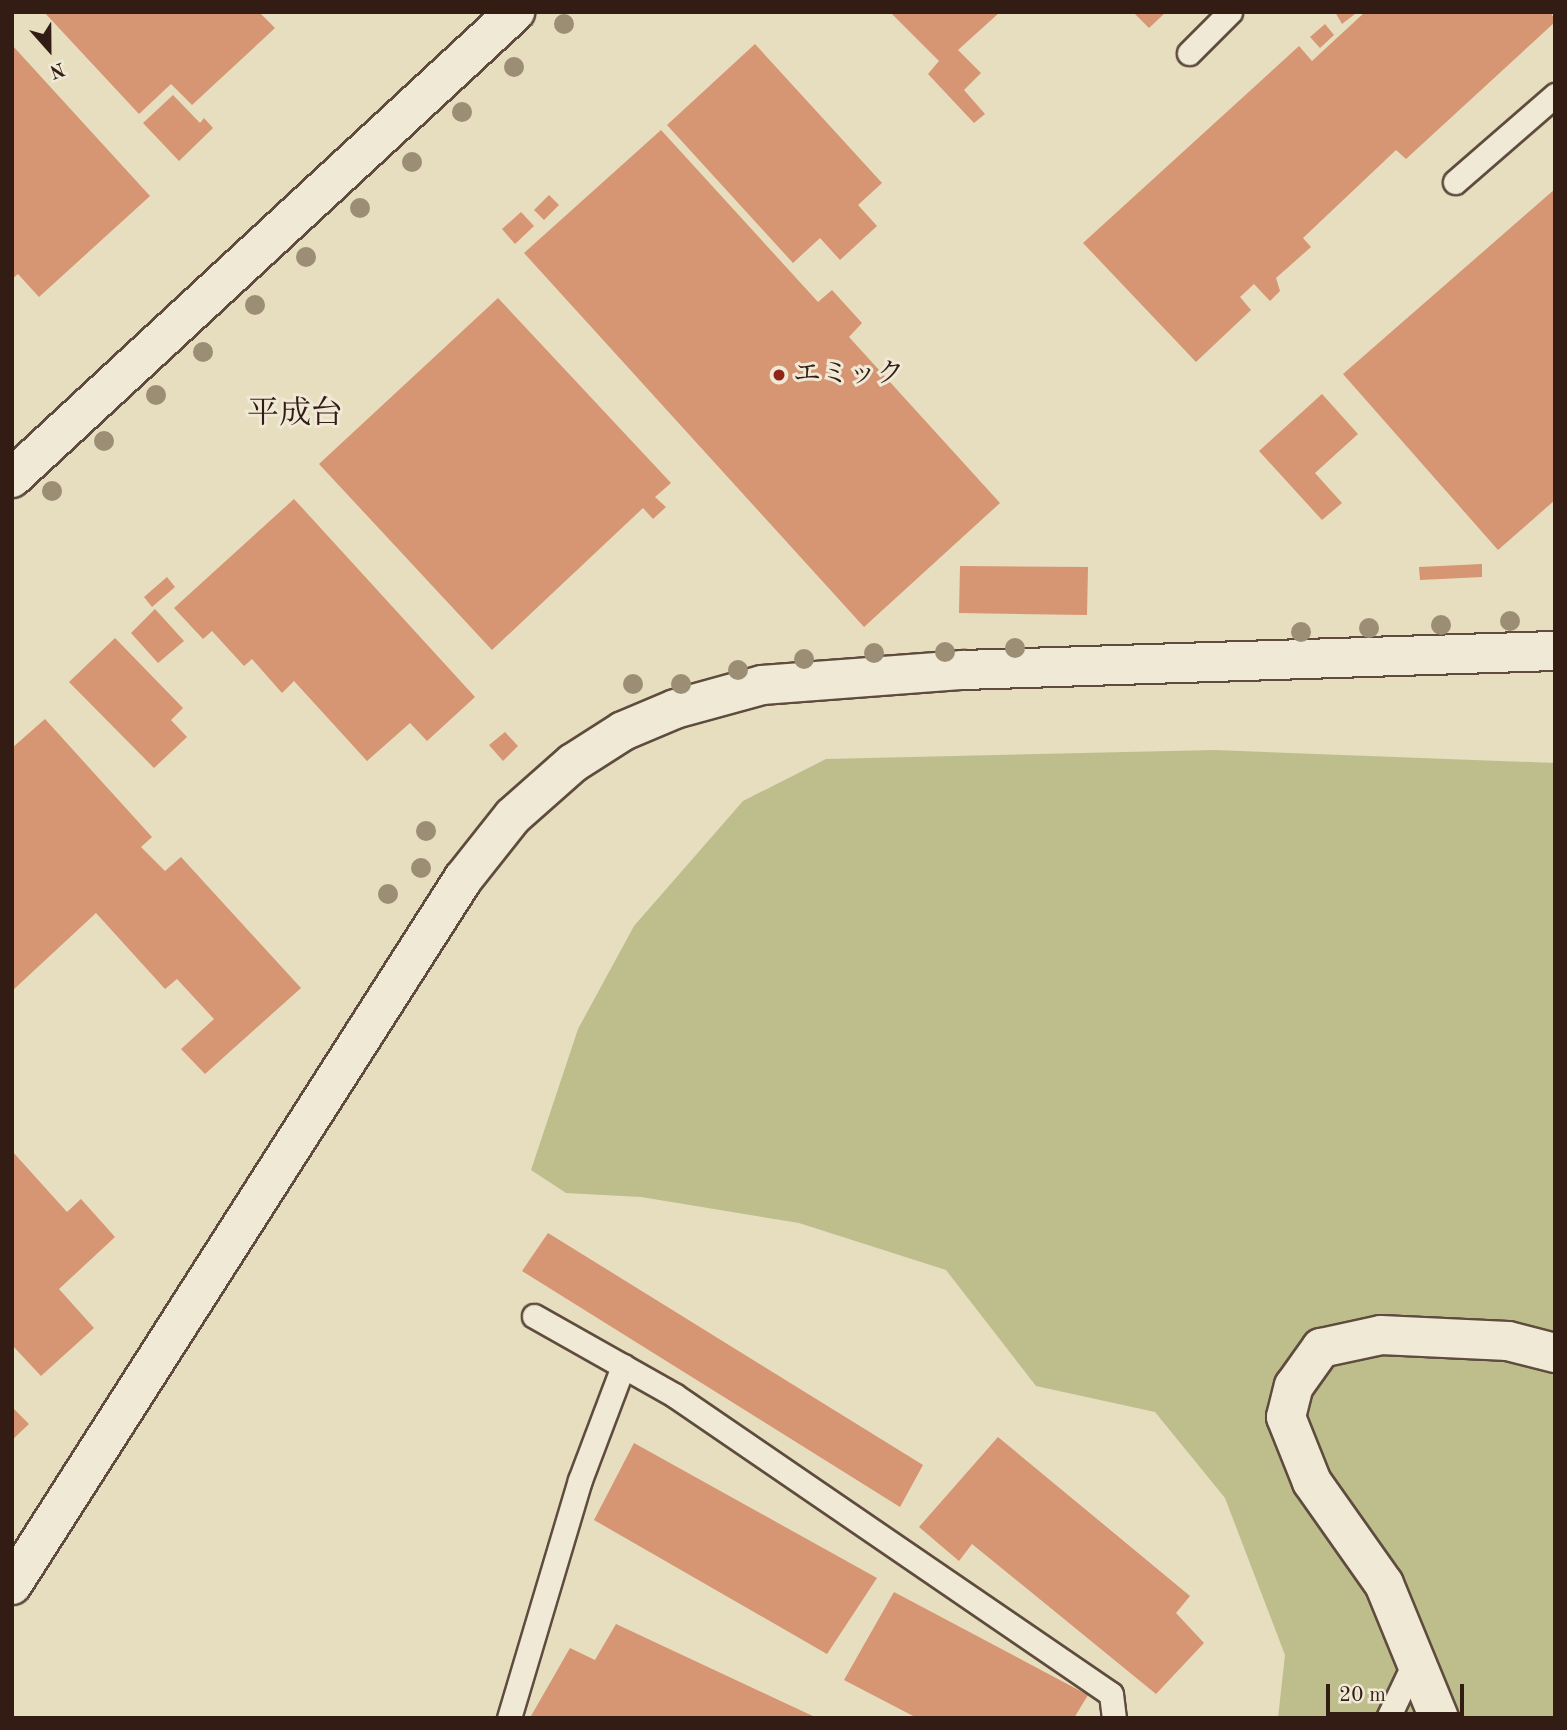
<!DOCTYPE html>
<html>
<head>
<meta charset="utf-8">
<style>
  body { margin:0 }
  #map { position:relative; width:1567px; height:1730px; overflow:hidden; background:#e7ddbf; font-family:"Old Standard TT","Noto Serif JP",serif }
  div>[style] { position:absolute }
  .green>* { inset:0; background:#bebe8c }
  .building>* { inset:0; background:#d69573 }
  .roads { filter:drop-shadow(2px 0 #5f4c3e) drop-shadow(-2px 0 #5f4c3e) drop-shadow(0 2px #5f4c3e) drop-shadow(0 -2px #5f4c3e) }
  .lane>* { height:23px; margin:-11.5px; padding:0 11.5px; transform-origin:11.5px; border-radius:11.5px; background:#efe9d5 }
  .street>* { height:38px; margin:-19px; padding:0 19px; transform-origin:19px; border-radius:19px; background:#efe9d5 }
  .secondary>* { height:38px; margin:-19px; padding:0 19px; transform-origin:19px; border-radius:19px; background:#efe9d5 }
  .trees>* { width:20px; height:20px; margin:-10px; border-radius:50%; background:#9b8e74 }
  .dots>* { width:19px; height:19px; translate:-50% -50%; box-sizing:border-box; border:4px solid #efe9d5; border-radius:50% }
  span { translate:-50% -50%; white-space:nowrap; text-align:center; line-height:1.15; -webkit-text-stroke:6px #efe9d5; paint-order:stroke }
  .poi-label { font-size:28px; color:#321c13 }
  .left { translate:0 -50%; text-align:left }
  .quarter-label { font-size:32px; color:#321c13 }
  .frame { position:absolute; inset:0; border:14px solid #321c13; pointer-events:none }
  .north { position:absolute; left:14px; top:14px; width:70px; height:70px; -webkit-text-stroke:5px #efe9d5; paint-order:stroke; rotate:159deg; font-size:19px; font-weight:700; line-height:28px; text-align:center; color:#321c13 }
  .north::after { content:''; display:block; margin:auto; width:24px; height:32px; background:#321c13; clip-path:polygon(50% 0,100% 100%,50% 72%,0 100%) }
  .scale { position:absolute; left:1326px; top:1684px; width:138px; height:32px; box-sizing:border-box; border:4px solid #321c13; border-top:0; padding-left:9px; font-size:21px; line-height:24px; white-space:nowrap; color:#321c13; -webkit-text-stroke:5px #efe9d5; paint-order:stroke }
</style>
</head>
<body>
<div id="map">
  <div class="green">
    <i style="clip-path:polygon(1214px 750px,1555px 763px,1555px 1718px,1278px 1718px,1285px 1655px,1225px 1498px,1155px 1412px,1036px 1386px,946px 1270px,799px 1223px,641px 1197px,566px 1193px,531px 1170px,578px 1029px,634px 926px,743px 801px,826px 759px)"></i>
  </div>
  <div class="building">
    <i style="clip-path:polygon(44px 12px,259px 12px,275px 28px,192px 105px,171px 84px,139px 114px)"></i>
    <i style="clip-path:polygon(890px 12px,1000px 12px,958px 50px,981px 73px,964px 90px,985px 114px,974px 123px,928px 74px,939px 61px)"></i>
    <i style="clip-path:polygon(1133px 12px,1166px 12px,1149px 28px)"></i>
    <i style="clip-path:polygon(1335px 12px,1353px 12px,1355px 14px,1342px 24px)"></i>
    <i style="clip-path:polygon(1365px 12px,1551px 12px,1555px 22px,1406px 159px,1396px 150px,1303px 238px,1311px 247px,1276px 278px,1280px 291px,1270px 301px,1254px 284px,1240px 297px,1251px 310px,1196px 362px,1083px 243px,1299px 46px,1312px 61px)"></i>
    <i style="clip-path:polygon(1325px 24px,1334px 35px,1320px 48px,1310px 37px)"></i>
    <i style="clip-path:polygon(755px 44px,882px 183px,858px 205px,877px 226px,840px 260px,820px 238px,793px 263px,667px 125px)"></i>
    <i style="clip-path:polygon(12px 45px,150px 196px,39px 297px,18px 274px,12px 279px)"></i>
    <i style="clip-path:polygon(173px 95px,200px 123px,204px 118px,213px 128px,179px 161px,143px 123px)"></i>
    <i style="clip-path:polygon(661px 130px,818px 302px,832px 290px,862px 323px,849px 337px,1000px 503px,864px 627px,524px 253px)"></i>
    <i style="clip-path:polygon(1555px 189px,1555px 500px,1498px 550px,1343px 374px)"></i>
    <i style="clip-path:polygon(549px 195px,559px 205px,544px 220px,534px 210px)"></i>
    <i style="clip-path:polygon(521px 212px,534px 226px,515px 244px,502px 229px)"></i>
    <i style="clip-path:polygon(498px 298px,671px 483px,655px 497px,666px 507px,653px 519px,643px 508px,492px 650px,319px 464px)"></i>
    <i style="clip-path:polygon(1322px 394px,1358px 434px,1315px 473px,1342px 503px,1322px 520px,1259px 451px)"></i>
    <i style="clip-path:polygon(294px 499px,475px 697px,427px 741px,410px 723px,367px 761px,294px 681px,282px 693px,252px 659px,244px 666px,212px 631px,203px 639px,174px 608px)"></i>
    <i style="clip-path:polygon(1482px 564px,1482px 577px,1420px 580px,1419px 567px)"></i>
    <i style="clip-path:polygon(960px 566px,1088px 567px,1087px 615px,959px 613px)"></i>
    <i style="clip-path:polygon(167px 577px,175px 587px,152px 607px,144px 597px)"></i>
    <i style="clip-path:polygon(155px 609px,184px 641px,158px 663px,131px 633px)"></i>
    <i style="clip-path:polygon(115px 638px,183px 708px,171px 720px,187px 737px,154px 768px,69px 682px)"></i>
    <i style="clip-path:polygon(45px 719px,152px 837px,141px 847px,165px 871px,181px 857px,301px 988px,205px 1074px,181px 1049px,214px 1019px,177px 979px,165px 989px,96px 913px,12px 991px,12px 748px)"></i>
    <i style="clip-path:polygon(505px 732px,518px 746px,503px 761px,489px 745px)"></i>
    <i style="clip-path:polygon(12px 1151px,67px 1212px,81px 1199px,115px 1237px,59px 1289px,94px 1328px,41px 1376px,12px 1345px)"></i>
    <i style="clip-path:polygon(548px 1233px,923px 1465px,900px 1507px,522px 1271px)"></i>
    <i style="clip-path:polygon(12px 1407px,29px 1424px,12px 1440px)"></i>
    <i style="clip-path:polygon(998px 1437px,1190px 1596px,1176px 1613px,1204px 1643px,1156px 1694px,972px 1544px,959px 1561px,919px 1527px)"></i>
    <i style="clip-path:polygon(634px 1443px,877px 1578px,827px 1654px,594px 1520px)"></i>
    <i style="clip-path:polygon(894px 1592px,1088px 1695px,1074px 1718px,917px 1718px,844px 1680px)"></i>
    <i style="clip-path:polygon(616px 1624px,817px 1718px,531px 1716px,570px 1648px,595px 1660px)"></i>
  </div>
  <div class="roads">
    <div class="lane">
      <i style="left:1189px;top:53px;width:58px;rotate:-45deg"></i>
      <i style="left:1455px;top:182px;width:133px;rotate:-41deg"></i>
      <i style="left:534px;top:1316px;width:161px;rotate:29.4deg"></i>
      <i style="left:674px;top:1395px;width:529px;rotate:34.38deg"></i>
      <i style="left:1111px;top:1694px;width:24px;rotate:83deg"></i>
      <i style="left:509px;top:1718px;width:248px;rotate:-73.4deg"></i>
      <i style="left:580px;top:1480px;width:122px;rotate:-69.3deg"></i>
      <i style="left:1388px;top:1718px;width:63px;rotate:-64.7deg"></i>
    </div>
    <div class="street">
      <i style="left:12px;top:1585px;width:838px;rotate:-57.43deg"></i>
      <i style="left:463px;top:879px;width:80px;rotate:-51.6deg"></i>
      <i style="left:513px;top:816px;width:80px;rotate:-41.5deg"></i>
      <i style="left:573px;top:763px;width:59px;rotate:-32.6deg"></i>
      <i style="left:623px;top:731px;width:56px;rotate:-22.9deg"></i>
      <i style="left:675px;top:709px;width:90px;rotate:-15.4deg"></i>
      <i style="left:762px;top:685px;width:202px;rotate:-4.3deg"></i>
      <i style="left:963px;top:670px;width:592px;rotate:-1.84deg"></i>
      <i style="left:1439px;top:1718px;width:145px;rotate:-112.3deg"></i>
      <i style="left:1384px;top:1584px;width:125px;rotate:-125.2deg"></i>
      <i style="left:1312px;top:1482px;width:70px;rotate:-111.8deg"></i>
      <i style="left:1286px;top:1417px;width:32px;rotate:-76deg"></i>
      <i style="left:1294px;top:1386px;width:47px;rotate:-54.6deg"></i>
      <i style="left:1321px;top:1348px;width:61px;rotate:-12.2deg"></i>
      <i style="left:1381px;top:1335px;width:127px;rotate:2.7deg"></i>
      <i style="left:1508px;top:1341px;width:49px;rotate:14.3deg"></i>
    </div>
    <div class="secondary">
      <i style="left:12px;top:478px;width:686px;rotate:-42.81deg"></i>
    </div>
  </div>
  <div class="trees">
    <i style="left:564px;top:24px"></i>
    <i style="left:514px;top:67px"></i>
    <i style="left:462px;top:112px"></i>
    <i style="left:412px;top:162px"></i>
    <i style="left:360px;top:208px"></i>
    <i style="left:306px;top:257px"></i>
    <i style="left:255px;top:305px"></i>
    <i style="left:203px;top:352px"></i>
    <i style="left:156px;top:395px"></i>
    <i style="left:104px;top:441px"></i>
    <i style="left:52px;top:491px"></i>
    <i style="left:1510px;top:621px"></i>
    <i style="left:1441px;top:625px"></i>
    <i style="left:1369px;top:628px"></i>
    <i style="left:1301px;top:632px"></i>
    <i style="left:1015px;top:648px"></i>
    <i style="left:945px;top:652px"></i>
    <i style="left:874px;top:653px"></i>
    <i style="left:804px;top:659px"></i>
    <i style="left:738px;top:670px"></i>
    <i style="left:633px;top:684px"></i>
    <i style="left:681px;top:684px"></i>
    <i style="left:426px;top:831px"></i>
    <i style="left:421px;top:868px"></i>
    <i style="left:388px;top:894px"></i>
  </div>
  <div class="dots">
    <i style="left:779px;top:375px;background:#8f2418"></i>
  </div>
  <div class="poi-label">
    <span class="left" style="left:793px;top:375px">エミック</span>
  </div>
  <div class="quarter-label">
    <span style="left:295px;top:415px">平成台</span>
  </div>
  <div class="frame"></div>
  <div class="north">N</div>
  <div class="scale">20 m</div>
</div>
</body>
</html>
